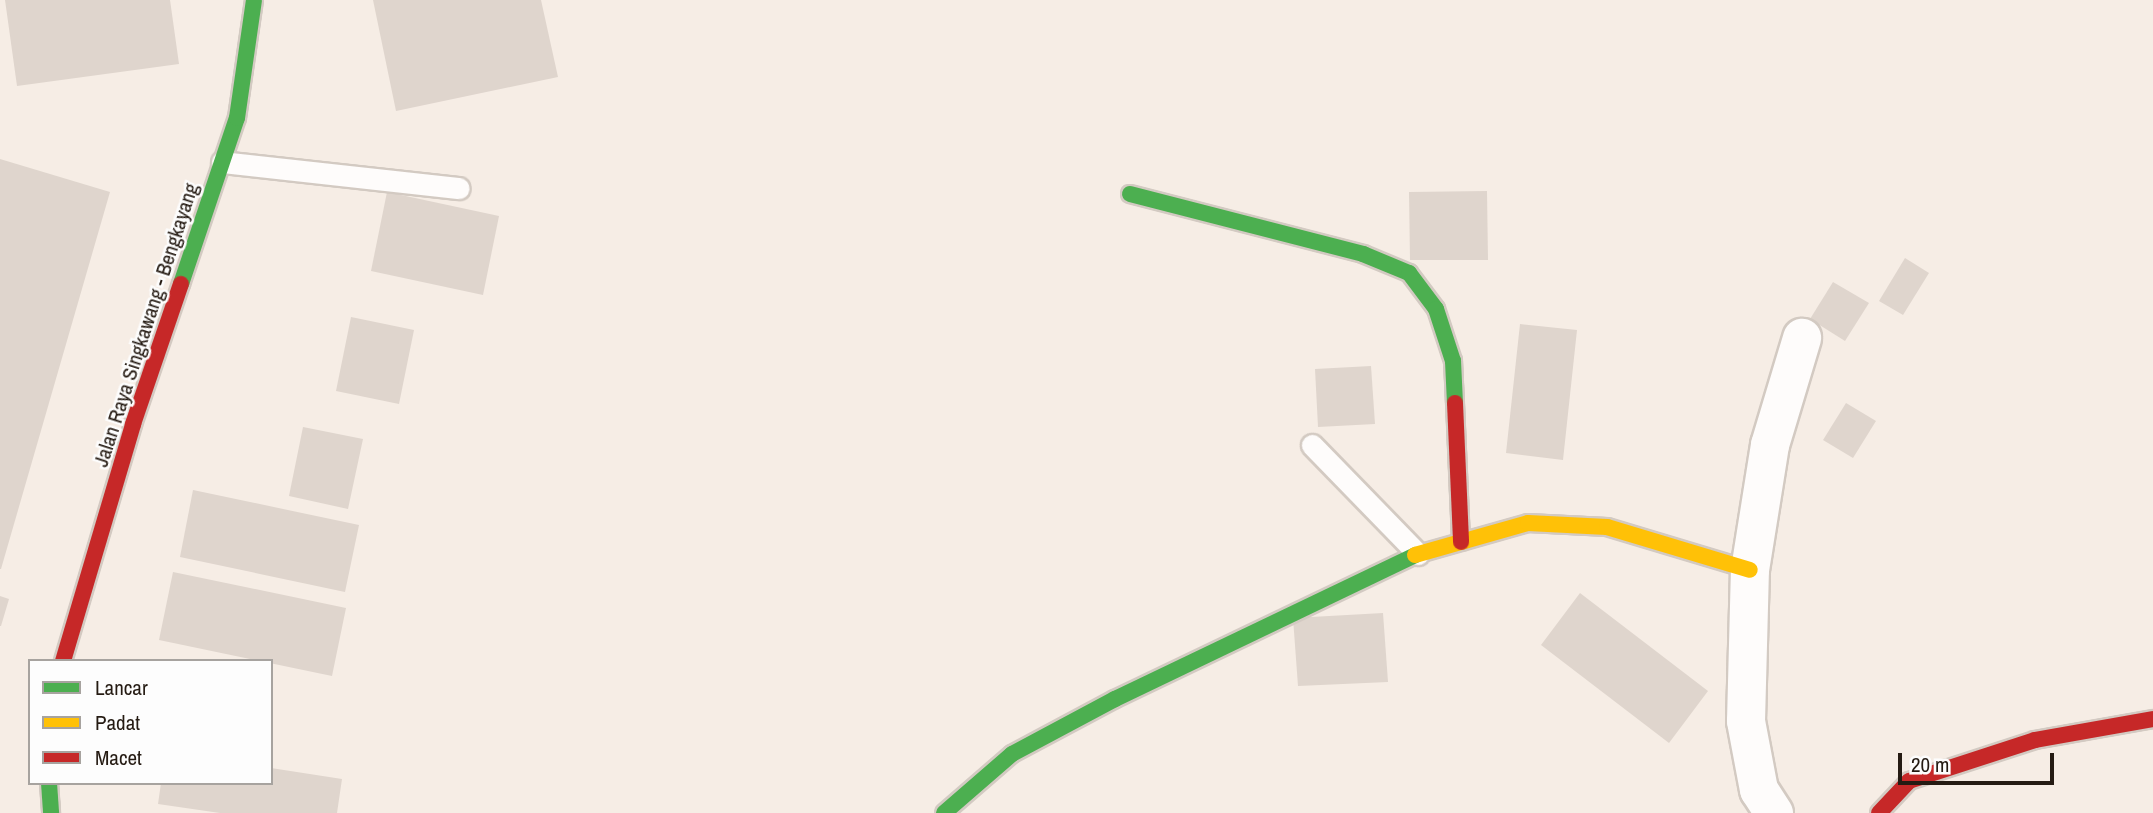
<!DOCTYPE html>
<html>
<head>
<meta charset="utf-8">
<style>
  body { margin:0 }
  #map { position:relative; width:2153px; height:813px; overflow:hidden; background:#f6ede5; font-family:"Archivo Narrow",sans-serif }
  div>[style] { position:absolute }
  .building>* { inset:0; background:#dfd5cd }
  .roads { filter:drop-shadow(2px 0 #d3cac2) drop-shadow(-2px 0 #d3cac2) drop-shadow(0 2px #d3cac2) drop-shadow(0 -2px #d3cac2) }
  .lane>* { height:21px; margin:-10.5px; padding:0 10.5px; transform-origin:10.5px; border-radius:10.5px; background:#fefcfb }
  .street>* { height:38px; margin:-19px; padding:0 19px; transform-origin:19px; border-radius:19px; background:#fefcfb }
  .fast>* { height:16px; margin:-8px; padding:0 8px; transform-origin:8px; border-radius:8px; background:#4caf50 }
  .slow>* { height:16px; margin:-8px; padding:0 8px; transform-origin:8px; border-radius:8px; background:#ffc107 }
  .jam>* { height:16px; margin:-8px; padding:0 8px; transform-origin:8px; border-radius:8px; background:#c62828 }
  span { translate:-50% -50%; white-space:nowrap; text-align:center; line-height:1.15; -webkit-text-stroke:5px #fdfdfd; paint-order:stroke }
  .street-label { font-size:21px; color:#251b13 }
  .legend { position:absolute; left:28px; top:659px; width:245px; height:126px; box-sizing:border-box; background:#fdfdfd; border:2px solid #a7a39f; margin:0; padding:9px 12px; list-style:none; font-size:21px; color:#251b13 }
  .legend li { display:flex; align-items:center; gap:14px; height:35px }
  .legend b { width:35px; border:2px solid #a7a39f }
  .scale { position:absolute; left:1898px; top:753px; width:156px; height:32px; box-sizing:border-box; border:4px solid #251b13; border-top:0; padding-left:9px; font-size:21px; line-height:24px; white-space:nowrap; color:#251b13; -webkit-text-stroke:5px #fdfdfd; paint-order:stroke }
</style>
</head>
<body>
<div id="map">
  <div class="building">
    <i style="clip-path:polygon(5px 0,170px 0,179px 64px,17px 86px)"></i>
    <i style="clip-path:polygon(373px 0,541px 0,558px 77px,396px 111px)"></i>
    <i style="clip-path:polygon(0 159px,110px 192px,1px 569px,0 569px)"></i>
    <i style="clip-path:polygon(1487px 191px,1488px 260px,1410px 260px,1409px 192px)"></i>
    <i style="clip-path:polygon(387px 192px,499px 216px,483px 295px,371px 271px)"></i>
    <i style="clip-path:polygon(1905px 258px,1929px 273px,1903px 315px,1879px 301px)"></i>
    <i style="clip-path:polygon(1833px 282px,1869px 303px,1845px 341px,1810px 319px)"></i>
    <i style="clip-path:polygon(351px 317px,414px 330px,399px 404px,336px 391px)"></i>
    <i style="clip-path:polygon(1520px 324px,1577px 330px,1563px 460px,1506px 453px)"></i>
    <i style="clip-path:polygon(1371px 366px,1375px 424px,1318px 427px,1315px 369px)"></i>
    <i style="clip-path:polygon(1846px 403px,1876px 421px,1853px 458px,1823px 440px)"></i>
    <i style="clip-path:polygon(303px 427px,363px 439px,348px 509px,289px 496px)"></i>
    <i style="clip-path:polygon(193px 490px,359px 525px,345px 592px,180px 557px)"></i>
    <i style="clip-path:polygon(173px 572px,346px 608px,332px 676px,159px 640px)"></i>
    <i style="clip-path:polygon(1580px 593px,1708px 691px,1669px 743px,1541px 645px)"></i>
    <i style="clip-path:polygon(0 596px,9px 599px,1px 626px,0 626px)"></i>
    <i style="clip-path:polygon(1383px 613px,1388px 682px,1298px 686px,1293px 618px)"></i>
    <i style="clip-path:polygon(271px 768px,342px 779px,337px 813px,220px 813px,158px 804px,161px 783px,271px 783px)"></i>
  </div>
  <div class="roads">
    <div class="lane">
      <i style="left:222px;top:162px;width:238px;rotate:6.3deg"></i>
      <i style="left:1312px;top:445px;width:152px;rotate:45.8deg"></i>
    </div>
    <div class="street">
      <i style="left:1774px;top:813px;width:27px;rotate:-123deg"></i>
      <i style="left:1759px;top:790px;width:70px;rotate:-100.7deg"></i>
      <i style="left:1746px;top:721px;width:151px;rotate:-88.5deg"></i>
      <i style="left:1750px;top:570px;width:127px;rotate:-80.9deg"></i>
      <i style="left:1770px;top:445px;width:112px;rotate:-73.3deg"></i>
    </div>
    <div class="fast">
      <i style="left:1130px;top:194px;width:241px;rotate:14.4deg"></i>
      <i style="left:1363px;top:254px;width:50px;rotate:22.4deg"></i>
      <i style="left:1409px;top:273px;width:45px;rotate:53.1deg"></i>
      <i style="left:1436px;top:309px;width:55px;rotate:71.9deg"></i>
      <i style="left:1453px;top:361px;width:42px;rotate:87.3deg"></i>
      <i style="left:181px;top:284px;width:175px;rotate:-71.4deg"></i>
      <i style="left:237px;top:118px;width:119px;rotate:-81.8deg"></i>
      <i style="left:49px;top:783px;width:30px;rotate:86deg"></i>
      <i style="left:944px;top:813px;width:90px;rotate:-40.9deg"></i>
      <i style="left:1012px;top:754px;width:117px;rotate:-28.1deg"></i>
      <i style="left:1115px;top:699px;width:333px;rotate:-25.6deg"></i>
    </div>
    <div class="slow">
      <i style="left:1415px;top:555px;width:117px;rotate:-15.8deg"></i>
      <i style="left:1528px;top:523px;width:79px;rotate:2.9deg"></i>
      <i style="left:1607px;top:527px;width:149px;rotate:16.7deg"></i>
    </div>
    <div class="jam">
      <i style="left:1455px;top:403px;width:139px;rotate:87.5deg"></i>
      <i style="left:63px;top:661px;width:247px;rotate:-73.5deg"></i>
      <i style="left:133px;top:424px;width:148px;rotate:-71.1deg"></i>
      <i style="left:1879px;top:813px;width:44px;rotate:-46.8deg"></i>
      <i style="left:1909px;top:781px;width:133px;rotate:-18deg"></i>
      <i style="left:2035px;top:740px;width:120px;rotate:-10.1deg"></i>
    </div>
  </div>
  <div class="street-label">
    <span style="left:146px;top:325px;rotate:-72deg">Jalan Raya Singkawang - Bengkayang</span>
  </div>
  <ul class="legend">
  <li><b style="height:9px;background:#4caf50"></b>Lancar</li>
  <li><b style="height:9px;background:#ffc107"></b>Padat</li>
  <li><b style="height:9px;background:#c62828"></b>Macet</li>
  </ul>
  <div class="scale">20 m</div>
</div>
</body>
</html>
